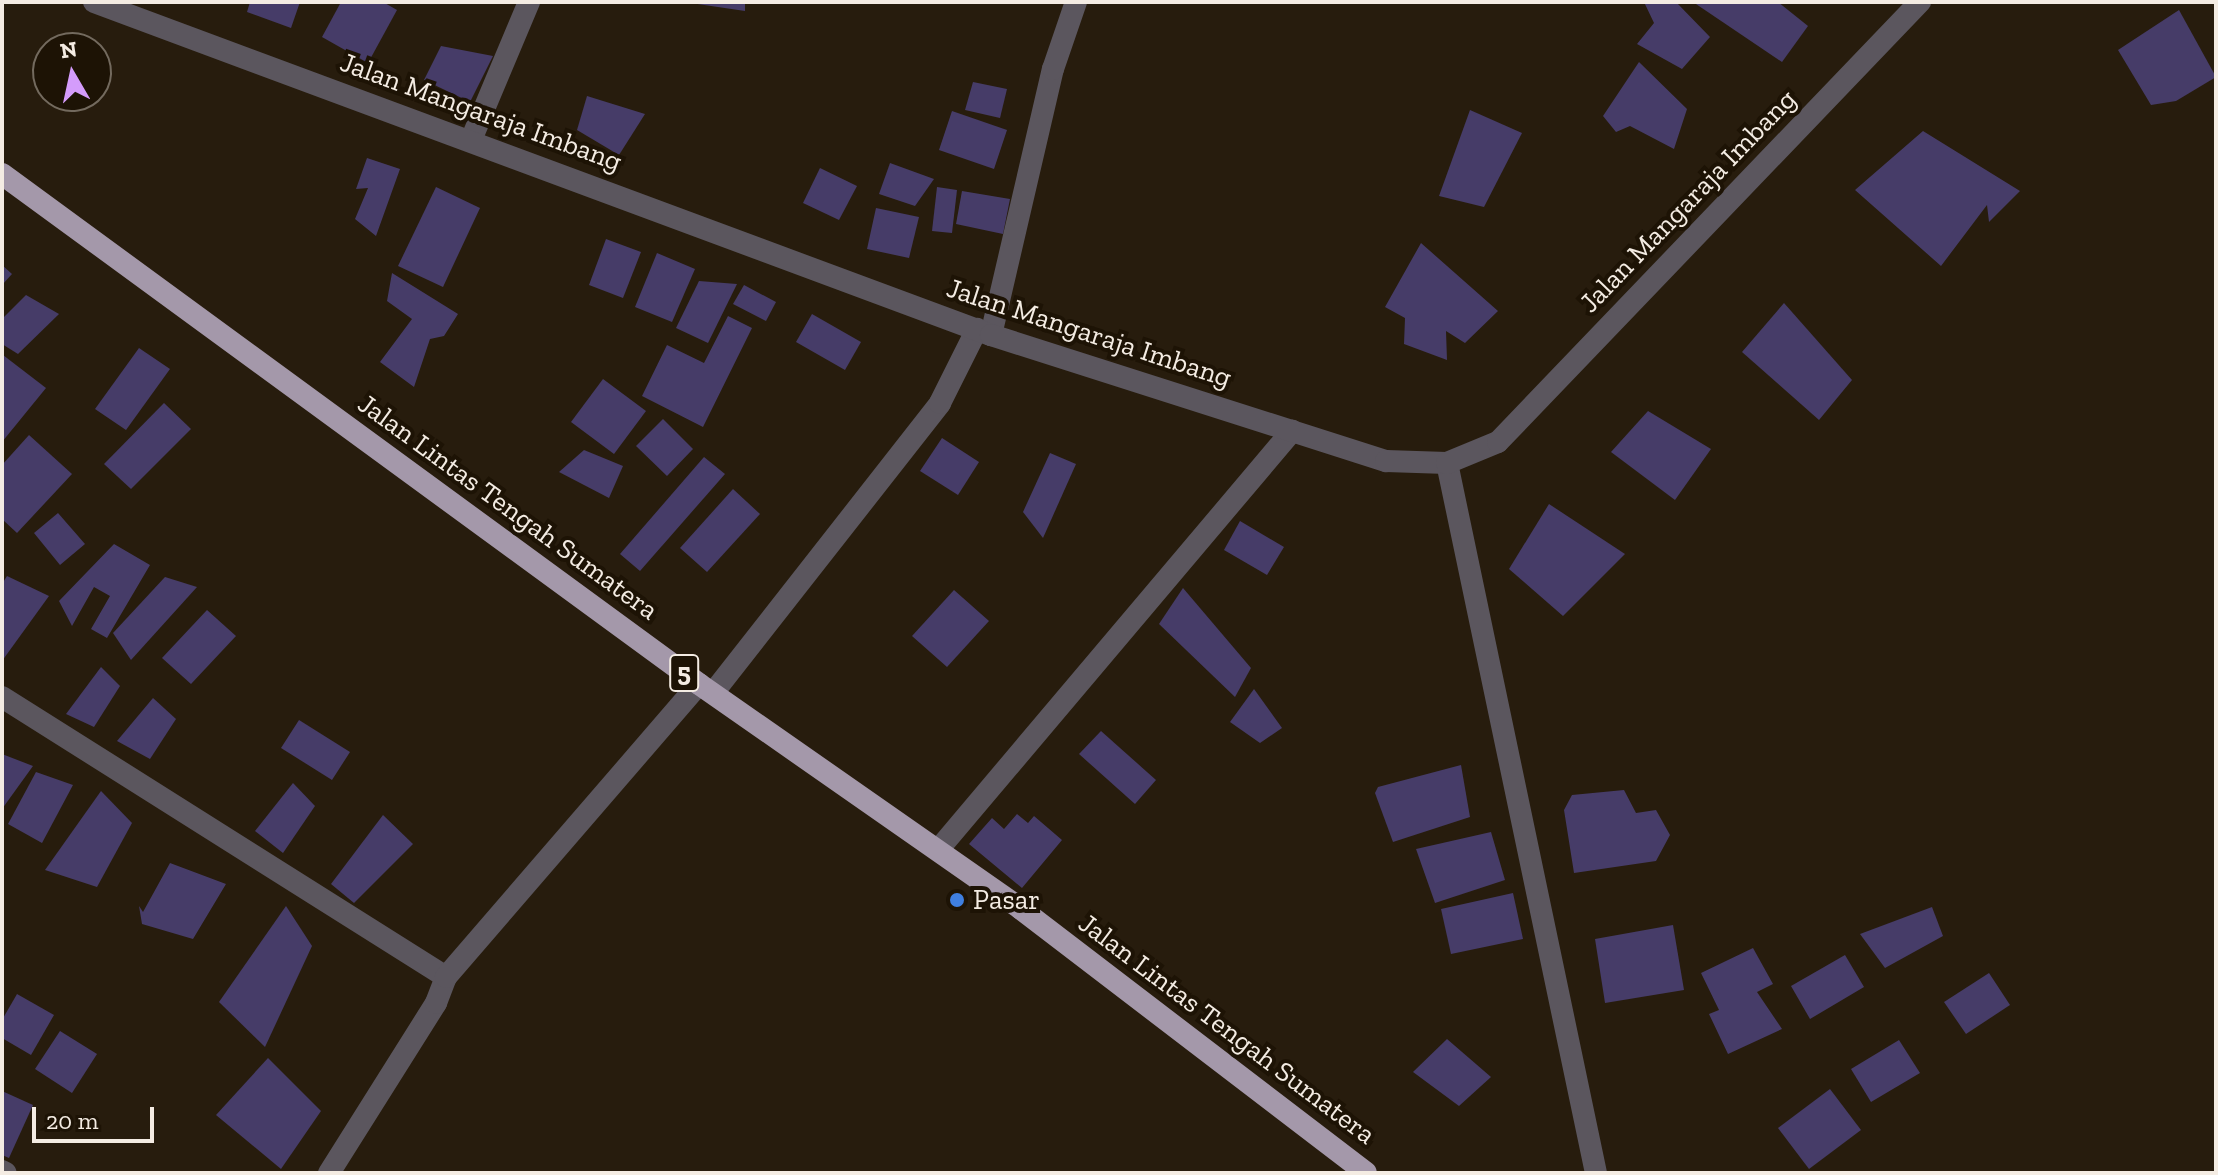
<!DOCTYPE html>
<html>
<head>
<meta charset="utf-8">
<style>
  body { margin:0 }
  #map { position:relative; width:2218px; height:1175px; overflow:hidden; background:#271c0d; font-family:"Zilla Slab",serif }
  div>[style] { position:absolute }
  .building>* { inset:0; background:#463c68 }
  .minor>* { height:22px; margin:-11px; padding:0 11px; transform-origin:11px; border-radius:11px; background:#5b565e }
  .tertiary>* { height:22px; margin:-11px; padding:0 11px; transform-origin:11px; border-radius:11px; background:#5b565e }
  .trunk>* { height:22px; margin:-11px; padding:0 11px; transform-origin:11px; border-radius:11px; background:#a498aa }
  .dots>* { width:22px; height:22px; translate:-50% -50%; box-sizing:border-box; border:4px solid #1d1305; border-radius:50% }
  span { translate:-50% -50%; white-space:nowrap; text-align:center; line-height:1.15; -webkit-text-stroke:8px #1d1305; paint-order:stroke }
  .shield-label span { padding:2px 6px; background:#1d1305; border:2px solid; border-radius:6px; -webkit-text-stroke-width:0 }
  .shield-label { font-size:26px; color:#f4ece3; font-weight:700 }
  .street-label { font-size:28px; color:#f4ece3 }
  .poi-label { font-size:28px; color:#f4ece3 }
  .left { translate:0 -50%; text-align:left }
  .frame { position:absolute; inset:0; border:4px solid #f4ece3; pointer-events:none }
  .north { position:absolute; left:32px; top:32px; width:80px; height:80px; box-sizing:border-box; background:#1d1305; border:2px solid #736a5e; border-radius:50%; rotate:351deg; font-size:22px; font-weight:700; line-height:32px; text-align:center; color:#f4ece3 }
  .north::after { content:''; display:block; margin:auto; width:28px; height:36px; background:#d49cfb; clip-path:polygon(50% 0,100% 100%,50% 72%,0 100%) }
  .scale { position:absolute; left:32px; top:1107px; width:122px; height:36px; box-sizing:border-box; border:4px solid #f4ece3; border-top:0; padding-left:10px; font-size:24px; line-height:28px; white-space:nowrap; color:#f4ece3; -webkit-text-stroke:6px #1d1305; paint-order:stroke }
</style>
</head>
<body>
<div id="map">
  <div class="building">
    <i style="clip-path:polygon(250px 2px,300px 2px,291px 28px,247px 12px)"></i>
    <i style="clip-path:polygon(341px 2px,383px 2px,397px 10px,368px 63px,322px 37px)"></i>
    <i style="clip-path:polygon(684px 2px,745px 2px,745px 11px)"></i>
    <i style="clip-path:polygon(1644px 2px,1676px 2px,1710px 37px,1682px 69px,1637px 44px,1654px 23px)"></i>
    <i style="clip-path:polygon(1693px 2px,1778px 2px,1808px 26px,1782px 62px)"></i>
    <i style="clip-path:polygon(2179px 10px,2216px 77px,2176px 101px,2151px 105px,2118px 50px)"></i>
    <i style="clip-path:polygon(441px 46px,493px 56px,470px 102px,424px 80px)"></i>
    <i style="clip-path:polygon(1639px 62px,1687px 109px,1674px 149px,1630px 126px,1616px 132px,1603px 116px)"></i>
    <i style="clip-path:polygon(973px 82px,1007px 89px,1000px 118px,965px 110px)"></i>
    <i style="clip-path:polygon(587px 96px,645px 114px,619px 155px,577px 130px)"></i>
    <i style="clip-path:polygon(1470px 110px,1522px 133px,1484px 207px,1439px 196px)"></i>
    <i style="clip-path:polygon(952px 111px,1007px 130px,994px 169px,939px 150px)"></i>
    <i style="clip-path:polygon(1923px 131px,2020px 191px,1989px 222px,1987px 205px,1941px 266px,1855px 190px)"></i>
    <i style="clip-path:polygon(367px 158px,400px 169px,376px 236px,355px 219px,368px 188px,356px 189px)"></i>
    <i style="clip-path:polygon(890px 163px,934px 179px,915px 206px,879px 194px)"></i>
    <i style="clip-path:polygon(820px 168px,857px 186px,839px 220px,803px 203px)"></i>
    <i style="clip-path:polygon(436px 187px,480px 208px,443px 287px,398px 266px)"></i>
    <i style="clip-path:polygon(937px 187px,957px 190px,952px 233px,932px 231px)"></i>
    <i style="clip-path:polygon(962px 191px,1010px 199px,1003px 234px,956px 224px)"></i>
    <i style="clip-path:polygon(876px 208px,919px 217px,909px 258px,867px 249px)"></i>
    <i style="clip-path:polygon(606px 239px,641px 252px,623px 298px,589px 285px)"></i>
    <i style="clip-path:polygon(1421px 243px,1498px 311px,1465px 343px,1446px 331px,1447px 360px,1404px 344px,1405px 318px,1385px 307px)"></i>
    <i style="clip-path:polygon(657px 253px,695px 269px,672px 322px,635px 307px)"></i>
    <i style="clip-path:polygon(2px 265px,12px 274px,2px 285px)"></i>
    <i style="clip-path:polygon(392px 273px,458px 314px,444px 336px,430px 339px,414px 387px,380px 362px,412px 319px,387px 301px)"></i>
    <i style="clip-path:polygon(699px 281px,737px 284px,708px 343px,676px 328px)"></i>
    <i style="clip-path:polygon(744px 285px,776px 302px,766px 321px,733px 304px)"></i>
    <i style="clip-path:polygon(26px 295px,59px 314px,18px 354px,2px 344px,2px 319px)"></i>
    <i style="clip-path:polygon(1784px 303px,1852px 380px,1819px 420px,1742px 352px)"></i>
    <i style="clip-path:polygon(812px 314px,861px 342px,845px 370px,796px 342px)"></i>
    <i style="clip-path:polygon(728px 316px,752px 328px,703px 427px,642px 396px,667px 345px,704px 363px)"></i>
    <i style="clip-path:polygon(139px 348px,170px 369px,126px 430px,95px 409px)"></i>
    <i style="clip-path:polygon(3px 355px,46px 388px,2px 442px,2px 357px)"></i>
    <i style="clip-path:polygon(603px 379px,646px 411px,614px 454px,571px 422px)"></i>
    <i style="clip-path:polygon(164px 403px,191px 429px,131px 489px,104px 464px)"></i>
    <i style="clip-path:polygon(1648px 411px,1711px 449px,1675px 500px,1611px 452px)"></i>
    <i style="clip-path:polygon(663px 419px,693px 449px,667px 476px,636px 446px)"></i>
    <i style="clip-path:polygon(29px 435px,72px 474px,17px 533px,2px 519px,2px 465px)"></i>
    <i style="clip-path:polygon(942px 438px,979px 462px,958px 495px,920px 471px)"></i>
    <i style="clip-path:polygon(584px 450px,623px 466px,609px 498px,559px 472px)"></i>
    <i style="clip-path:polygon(1050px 453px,1076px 464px,1043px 538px,1023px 512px)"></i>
    <i style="clip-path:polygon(704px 457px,725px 474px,640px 571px,620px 554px)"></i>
    <i style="clip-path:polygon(733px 489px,760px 514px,707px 572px,680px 548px)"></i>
    <i style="clip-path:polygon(1549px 504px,1625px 554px,1563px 616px,1509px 569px)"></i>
    <i style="clip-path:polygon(58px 513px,85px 544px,60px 565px,34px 533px)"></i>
    <i style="clip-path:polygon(1240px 521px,1284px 547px,1267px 575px,1224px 550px)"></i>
    <i style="clip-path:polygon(114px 544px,150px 565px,107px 638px,91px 629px,110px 596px,94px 587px,72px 626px,59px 601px)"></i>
    <i style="clip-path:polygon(7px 576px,49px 596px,2px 661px,2px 584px)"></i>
    <i style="clip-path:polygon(165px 577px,197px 587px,131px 660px,113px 633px)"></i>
    <i style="clip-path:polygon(1183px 588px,1251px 668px,1235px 697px,1159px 624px)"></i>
    <i style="clip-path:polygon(954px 590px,989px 621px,947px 667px,912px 636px)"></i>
    <i style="clip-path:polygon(207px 610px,236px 636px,191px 684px,162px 658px)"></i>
    <i style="clip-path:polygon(101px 667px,120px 686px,94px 727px,66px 714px)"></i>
    <i style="clip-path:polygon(1254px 689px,1282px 728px,1260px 743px,1230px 722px)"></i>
    <i style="clip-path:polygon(153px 698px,176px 719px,150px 759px,117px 741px)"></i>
    <i style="clip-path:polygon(299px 720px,350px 752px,332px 780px,281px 748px)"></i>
    <i style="clip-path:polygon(1101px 731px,1156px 780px,1135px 804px,1079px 754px)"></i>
    <i style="clip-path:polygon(2px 754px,33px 766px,2px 809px)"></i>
    <i style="clip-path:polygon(1461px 765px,1470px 817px,1393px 842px,1375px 793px,1378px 787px)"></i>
    <i style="clip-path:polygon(36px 772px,73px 785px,42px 843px,8px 824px)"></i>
    <i style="clip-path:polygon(293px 783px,315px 806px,283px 853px,255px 831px)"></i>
    <i style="clip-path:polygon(1624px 790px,1636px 813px,1656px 810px,1670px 835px,1656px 861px,1574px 873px,1564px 810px,1572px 795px)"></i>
    <i style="clip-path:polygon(101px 791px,132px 823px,97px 887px,45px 870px)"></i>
    <i style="clip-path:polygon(1017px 814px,1028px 823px,1034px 816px,1062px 840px,1022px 888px,969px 844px,992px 818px,1004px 829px)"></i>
    <i style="clip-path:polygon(383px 815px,413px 844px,354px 903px,331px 884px)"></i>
    <i style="clip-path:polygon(1491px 832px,1505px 880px,1435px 903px,1416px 849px)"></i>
    <i style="clip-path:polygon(170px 863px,226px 884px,193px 939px,142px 924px,139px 906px,143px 912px)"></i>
    <i style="clip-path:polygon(1513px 893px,1523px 939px,1451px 954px,1441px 909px)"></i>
    <i style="clip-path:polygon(286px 906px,312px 946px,265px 1047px,219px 1002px)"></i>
    <i style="clip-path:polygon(1932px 907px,1943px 936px,1885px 968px,1860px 934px)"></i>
    <i style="clip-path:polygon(1673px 925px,1684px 990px,1605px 1003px,1595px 939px)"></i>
    <i style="clip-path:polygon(1753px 948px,1773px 984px,1757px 992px,1782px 1029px,1728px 1054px,1709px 1014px,1719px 1010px,1701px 973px)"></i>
    <i style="clip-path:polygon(1845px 955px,1864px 987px,1810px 1019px,1791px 986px)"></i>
    <i style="clip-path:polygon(1989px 973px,2010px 1005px,1966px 1034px,1944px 1002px)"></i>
    <i style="clip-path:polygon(17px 994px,54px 1015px,31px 1055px,2px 1038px,2px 1020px)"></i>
    <i style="clip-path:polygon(60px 1031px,97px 1054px,72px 1093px,35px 1069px)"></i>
    <i style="clip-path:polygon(1447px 1039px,1491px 1077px,1459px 1106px,1413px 1072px)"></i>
    <i style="clip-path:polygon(1899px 1040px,1920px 1073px,1871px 1102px,1851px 1069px)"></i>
    <i style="clip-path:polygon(268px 1058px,321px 1111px,281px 1169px,216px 1115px)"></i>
    <i style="clip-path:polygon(1830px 1089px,1861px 1130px,1809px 1169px,1778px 1128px)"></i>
    <i style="clip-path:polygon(2px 1091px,33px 1105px,9px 1158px,2px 1155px)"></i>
  </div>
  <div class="minor">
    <i style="left:471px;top:140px;width:150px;rotate:-67.2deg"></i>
    <i style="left:991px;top:335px;width:273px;rotate:-76.9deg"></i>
    <i style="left:1053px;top:69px;width:71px;rotate:-71.1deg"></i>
    <i style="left:1447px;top:463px;width:725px;rotate:78.15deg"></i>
    <i style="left:713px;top:693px;width:368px;rotate:-51.9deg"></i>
    <i style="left:940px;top:403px;width:83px;rotate:-63.4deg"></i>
    <i style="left:2px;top:697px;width:525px;rotate:32.24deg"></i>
    <i style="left:938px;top:850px;width:549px;rotate:-49.81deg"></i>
    <i style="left:2px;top:1171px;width:4px;rotate:27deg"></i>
    <i style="left:329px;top:1173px;width:201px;rotate:-57.8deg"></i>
    <i style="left:436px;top:1003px;width:28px;rotate:-69deg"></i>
    <i style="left:446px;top:977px;width:387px;rotate:-49.2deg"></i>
  </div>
  <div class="tertiary">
    <i style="left:94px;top:2px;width:957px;rotate:20.37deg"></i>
    <i style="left:991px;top:335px;width:415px;rotate:17.7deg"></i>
    <i style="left:1386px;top:461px;width:61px;rotate:1.9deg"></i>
    <i style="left:1447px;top:463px;width:55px;rotate:-22.4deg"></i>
    <i style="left:1498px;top:442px;width:610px;rotate:-46.2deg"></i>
  </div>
  <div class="trunk">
    <i style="left:2px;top:174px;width:864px;rotate:36.19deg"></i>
    <i style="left:699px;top:684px;width:393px;rotate:34.9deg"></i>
    <i style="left:1021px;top:909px;width:434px;rotate:37.4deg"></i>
  </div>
  <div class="dots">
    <i style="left:957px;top:900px;background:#3f7fe0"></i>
  </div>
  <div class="shield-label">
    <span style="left:684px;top:673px">5</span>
  </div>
  <div class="street-label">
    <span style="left:481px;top:112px;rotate:20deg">Jalan Mangaraja Imbang</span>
    <span style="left:1688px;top:201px;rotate:-46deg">Jalan Mangaraja Imbang</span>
    <span style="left:1089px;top:333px;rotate:18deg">Jalan Mangaraja Imbang</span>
    <span style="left:508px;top:507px;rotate:36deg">Jalan Lintas Tengah Sumatera</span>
    <span style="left:1227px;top:1029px;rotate:37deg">Jalan Lintas Tengah Sumatera</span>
  </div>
  <div class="poi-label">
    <span class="left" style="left:973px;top:900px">Pasar</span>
  </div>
  <div class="frame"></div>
  <div class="north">N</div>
  <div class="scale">20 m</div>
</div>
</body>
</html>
